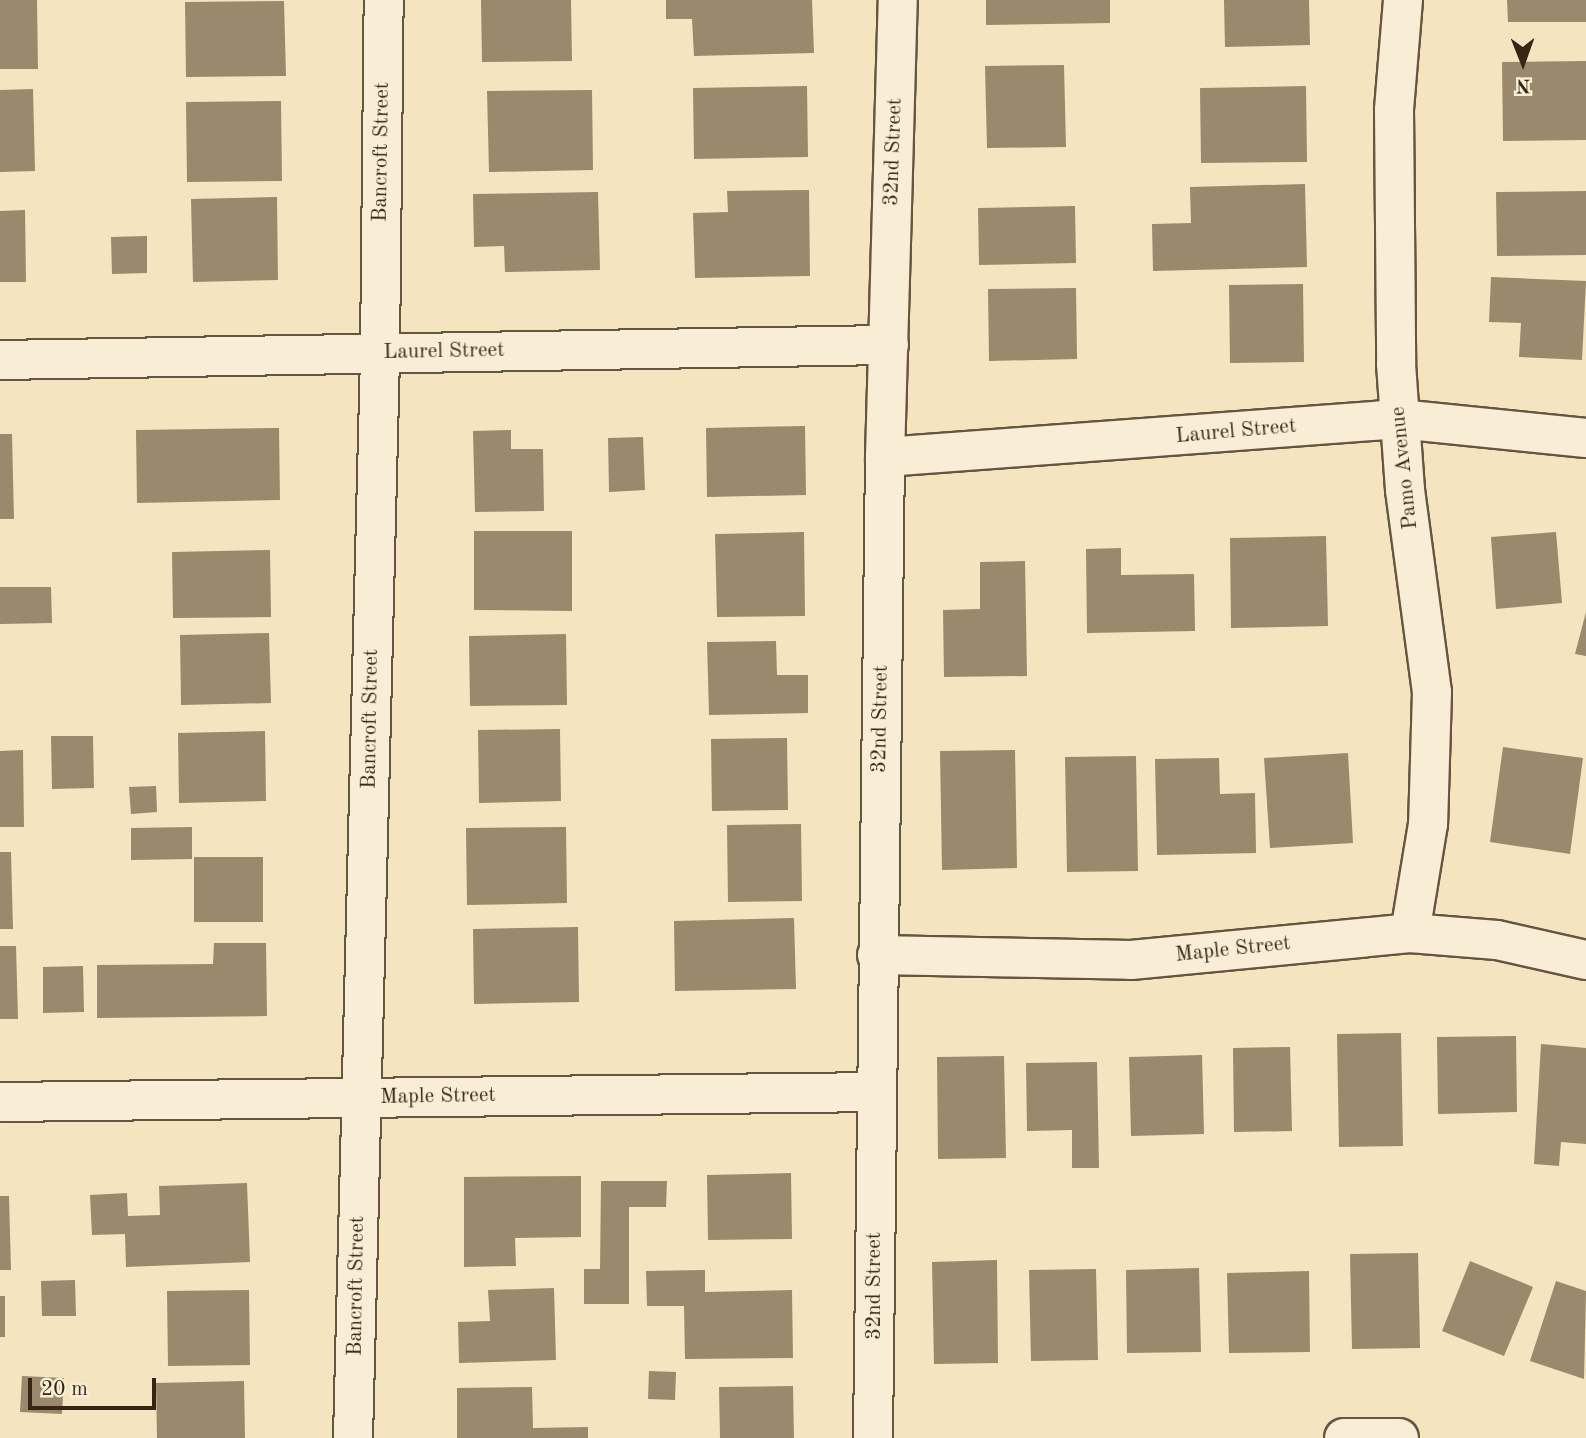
<!DOCTYPE html>
<html>
<head>
<meta charset="utf-8">
<style>
  body { margin:0 }
  #map { position:relative; width:1586px; height:1438px; overflow:hidden; background:#f4e4bf; font-family:"Old Standard TT",serif }
  div>[style] { position:absolute }
  .building>* { inset:0; background:#9a896d }
  .roads { filter:drop-shadow(2px 0 #67563f) drop-shadow(-2px 0 #67563f) drop-shadow(0 2px #67563f) drop-shadow(0 -2px #67563f) }
  .minor>* { height:38px; margin:-19px; padding:0 19px; transform-origin:19px; border-radius:19px; background:#f8edd5 }
  span { translate:-50% -50%; white-space:nowrap; text-align:center; line-height:1.15; -webkit-text-stroke:6px #f8edd5; paint-order:stroke }
  .street-label { font-size:21px; color:#382614 }
  .north { position:absolute; left:1488px; top:28px; width:70px; height:70px; -webkit-text-stroke:5px #f8edd5; paint-order:stroke; rotate:179deg; font-size:19px; font-weight:700; line-height:28px; text-align:center; color:#382614 }
  .north::after { content:''; display:block; margin:auto; width:24px; height:32px; background:#382614; clip-path:polygon(50% 0,100% 100%,50% 72%,0 100%) }
  .scale { position:absolute; left:28px; top:1378px; width:128px; height:32px; box-sizing:border-box; border:4px solid #382614; border-top:0; padding-left:9px; font-size:21px; line-height:24px; white-space:nowrap; color:#382614; -webkit-text-stroke:5px #f8edd5; paint-order:stroke }
</style>
</head>
<body>
<div id="map">
  <div class="building">
    <i style="clip-path:polygon(0 0,37px 0,38px 69px,0 69px)"></i>
    <i style="clip-path:polygon(481px 0,571px 0,572px 61px,482px 62px)"></i>
    <i style="clip-path:polygon(666px 0,812px 0,814px 53px,694px 56px,692px 19px,666px 19px)"></i>
    <i style="clip-path:polygon(986px 0,1110px 0,1110px 23px,986px 25px)"></i>
    <i style="clip-path:polygon(1224px 0,1309px 0,1310px 45px,1225px 47px)"></i>
    <i style="clip-path:polygon(1507px 0,1586px 0,1586px 22px,1508px 22px)"></i>
    <i style="clip-path:polygon(284px 1px,286px 76px,186px 77px,185px 2px)"></i>
    <i style="clip-path:polygon(1586px 61px,1586px 140px,1503px 141px,1502px 62px)"></i>
    <i style="clip-path:polygon(1064px 65px,1066px 147px,987px 148px,985px 66px)"></i>
    <i style="clip-path:polygon(807px 86px,808px 157px,694px 159px,693px 88px)"></i>
    <i style="clip-path:polygon(1306px 86px,1307px 162px,1201px 163px,1200px 88px)"></i>
    <i style="clip-path:polygon(33px 89px,35px 171px,0 172px,0 90px)"></i>
    <i style="clip-path:polygon(592px 90px,593px 170px,489px 172px,487px 91px)"></i>
    <i style="clip-path:polygon(281px 101px,282px 181px,187px 182px,186px 102px)"></i>
    <i style="clip-path:polygon(1305px 184px,1307px 267px,1153px 271px,1152px 224px,1191px 223px,1190px 187px)"></i>
    <i style="clip-path:polygon(809px 190px,810px 276px,695px 278px,693px 213px,728px 212px,727px 191px)"></i>
    <i style="clip-path:polygon(1586px 191px,1586px 255px,1497px 256px,1496px 192px)"></i>
    <i style="clip-path:polygon(598px 192px,600px 270px,505px 272px,504px 246px,474px 247px,473px 194px)"></i>
    <i style="clip-path:polygon(277px 197px,278px 280px,193px 282px,191px 199px)"></i>
    <i style="clip-path:polygon(1075px 206px,1076px 263px,979px 265px,978px 208px)"></i>
    <i style="clip-path:polygon(25px 210px,26px 282px,0 282px,0 211px)"></i>
    <i style="clip-path:polygon(147px 236px,147px 273px,112px 274px,111px 237px)"></i>
    <i style="clip-path:polygon(1491px 277px,1586px 281px,1582px 360px,1519px 357px,1521px 323px,1489px 322px)"></i>
    <i style="clip-path:polygon(1303px 284px,1304px 362px,1230px 363px,1229px 285px)"></i>
    <i style="clip-path:polygon(1076px 288px,1077px 359px,989px 361px,988px 289px)"></i>
    <i style="clip-path:polygon(805px 426px,806px 495px,707px 497px,706px 428px)"></i>
    <i style="clip-path:polygon(279px 428px,280px 500px,137px 503px,136px 430px)"></i>
    <i style="clip-path:polygon(511px 430px,511px 449px,543px 449px,544px 511px,475px 512px,473px 431px)"></i>
    <i style="clip-path:polygon(0 434px,12px 434px,14px 519px,0 519px)"></i>
    <i style="clip-path:polygon(643px 437px,645px 490px,609px 492px,608px 438px)"></i>
    <i style="clip-path:polygon(474px 531px,572px 531px,572px 611px,474px 610px)"></i>
    <i style="clip-path:polygon(804px 532px,805px 616px,717px 617px,715px 534px)"></i>
    <i style="clip-path:polygon(1556px 532px,1562px 603px,1496px 609px,1491px 537px)"></i>
    <i style="clip-path:polygon(1326px 536px,1328px 626px,1231px 628px,1230px 538px)"></i>
    <i style="clip-path:polygon(1121px 548px,1121px 575px,1194px 574px,1195px 631px,1087px 633px,1086px 549px)"></i>
    <i style="clip-path:polygon(270px 550px,271px 617px,173px 618px,172px 552px)"></i>
    <i style="clip-path:polygon(1025px 561px,1027px 676px,944px 677px,943px 610px,980px 609px,980px 562px)"></i>
    <i style="clip-path:polygon(0 587px,51px 587px,52px 623px,0 624px)"></i>
    <i style="clip-path:polygon(1586px 612px,1586px 656px,1575px 654px)"></i>
    <i style="clip-path:polygon(269px 633px,271px 703px,181px 705px,180px 635px)"></i>
    <i style="clip-path:polygon(566px 634px,567px 705px,470px 706px,469px 636px)"></i>
    <i style="clip-path:polygon(776px 641px,777px 675px,808px 675px,808px 713px,709px 715px,707px 642px)"></i>
    <i style="clip-path:polygon(560px 729px,561px 801px,479px 803px,478px 730px)"></i>
    <i style="clip-path:polygon(265px 731px,266px 801px,179px 803px,178px 733px)"></i>
    <i style="clip-path:polygon(51px 736px,93px 736px,94px 788px,52px 789px)"></i>
    <i style="clip-path:polygon(787px 738px,788px 810px,712px 811px,711px 739px)"></i>
    <i style="clip-path:polygon(1503px 747px,1583px 758px,1570px 854px,1490px 842px)"></i>
    <i style="clip-path:polygon(23px 750px,24px 827px,0 827px,0 751px)"></i>
    <i style="clip-path:polygon(1015px 750px,1017px 868px,942px 870px,940px 751px)"></i>
    <i style="clip-path:polygon(1348px 753px,1353px 843px,1270px 848px,1264px 758px)"></i>
    <i style="clip-path:polygon(1136px 756px,1138px 871px,1067px 872px,1065px 757px)"></i>
    <i style="clip-path:polygon(1219px 758px,1220px 794px,1255px 793px,1256px 853px,1157px 855px,1155px 759px)"></i>
    <i style="clip-path:polygon(156px 786px,157px 812px,131px 814px,129px 787px)"></i>
    <i style="clip-path:polygon(801px 824px,802px 901px,728px 902px,727px 825px)"></i>
    <i style="clip-path:polygon(192px 827px,192px 859px,131px 860px,131px 828px)"></i>
    <i style="clip-path:polygon(566px 827px,567px 903px,467px 905px,466px 828px)"></i>
    <i style="clip-path:polygon(0 852px,11px 852px,13px 929px,0 929px)"></i>
    <i style="clip-path:polygon(194px 857px,263px 857px,263px 922px,194px 922px)"></i>
    <i style="clip-path:polygon(794px 918px,796px 989px,675px 991px,674px 921px)"></i>
    <i style="clip-path:polygon(578px 927px,579px 1002px,474px 1004px,473px 929px)"></i>
    <i style="clip-path:polygon(214px 943px,266px 943px,267px 1016px,97px 1018px,97px 965px,213px 964px)"></i>
    <i style="clip-path:polygon(0 946px,16px 946px,18px 1019px,0 1019px)"></i>
    <i style="clip-path:polygon(83px 966px,84px 1012px,43px 1013px,43px 967px)"></i>
    <i style="clip-path:polygon(1401px 1033px,1403px 1146px,1339px 1147px,1337px 1034px)"></i>
    <i style="clip-path:polygon(1516px 1036px,1517px 1112px,1438px 1114px,1437px 1037px)"></i>
    <i style="clip-path:polygon(1541px 1044px,1586px 1048px,1586px 1144px,1561px 1142px,1559px 1166px,1534px 1164px)"></i>
    <i style="clip-path:polygon(1290px 1047px,1292px 1131px,1234px 1132px,1233px 1048px)"></i>
    <i style="clip-path:polygon(1202px 1055px,1204px 1134px,1131px 1136px,1129px 1057px)"></i>
    <i style="clip-path:polygon(1004px 1056px,1006px 1158px,938px 1159px,937px 1057px)"></i>
    <i style="clip-path:polygon(1097px 1062px,1099px 1168px,1072px 1168px,1072px 1130px,1027px 1131px,1026px 1063px)"></i>
    <i style="clip-path:polygon(791px 1173px,792px 1239px,708px 1240px,707px 1175px)"></i>
    <i style="clip-path:polygon(581px 1176px,581px 1237px,515px 1238px,516px 1266px,464px 1267px,464px 1177px)"></i>
    <i style="clip-path:polygon(601px 1181px,667px 1181px,666px 1207px,629px 1207px,629px 1304px,584px 1304px,584px 1269px,600px 1269px)"></i>
    <i style="clip-path:polygon(247px 1183px,250px 1262px,126px 1267px,125px 1234px,92px 1235px,90px 1195px,127px 1193px,128px 1216px,160px 1215px,159px 1186px)"></i>
    <i style="clip-path:polygon(0 1196px,9px 1196px,11px 1270px,0 1270px)"></i>
    <i style="clip-path:polygon(1418px 1253px,1420px 1348px,1352px 1349px,1350px 1254px)"></i>
    <i style="clip-path:polygon(997px 1260px,998px 1363px,934px 1364px,932px 1262px)"></i>
    <i style="clip-path:polygon(1470px 1261px,1533px 1287px,1504px 1356px,1442px 1331px)"></i>
    <i style="clip-path:polygon(1199px 1268px,1201px 1352px,1127px 1353px,1126px 1270px)"></i>
    <i style="clip-path:polygon(1096px 1269px,1098px 1360px,1031px 1361px,1029px 1270px)"></i>
    <i style="clip-path:polygon(705px 1270px,705px 1292px,792px 1290px,793px 1358px,685px 1359px,684px 1306px,647px 1306px,646px 1271px)"></i>
    <i style="clip-path:polygon(1309px 1271px,1310px 1352px,1229px 1353px,1227px 1273px)"></i>
    <i style="clip-path:polygon(75px 1280px,76px 1316px,42px 1316px,41px 1281px)"></i>
    <i style="clip-path:polygon(1556px 1281px,1586px 1291px,1584px 1379px,1530px 1361px)"></i>
    <i style="clip-path:polygon(554px 1288px,556px 1360px,459px 1363px,458px 1322px,490px 1321px,488px 1290px)"></i>
    <i style="clip-path:polygon(249px 1290px,250px 1365px,168px 1366px,167px 1291px)"></i>
    <i style="clip-path:polygon(0 1296px,5px 1296px,5px 1337px,0 1337px)"></i>
    <i style="clip-path:polygon(649px 1371px,676px 1372px,675px 1400px,648px 1399px)"></i>
    <i style="clip-path:polygon(22px 1376px,64px 1378px,62px 1414px,20px 1412px)"></i>
    <i style="clip-path:polygon(244px 1381px,245px 1438px,157px 1438px,156px 1383px)"></i>
    <i style="clip-path:polygon(793px 1386px,794px 1438px,720px 1438px,719px 1387px)"></i>
    <i style="clip-path:polygon(532px 1387px,533px 1428px,588px 1427px,588px 1438px,457px 1438px,457px 1388px)"></i>
  </div>
  <div class="roads">
    <div class="minor">
      <i style="left:1403px;top:0;width:110px;rotate:94.7deg"></i>
      <i style="left:1394px;top:110px;width:254px;rotate:89.5deg"></i>
      <i style="left:1396px;top:364px;width:126px;rotate:85.9deg"></i>
      <i style="left:1405px;top:490px;width:204px;rotate:82.4deg"></i>
      <i style="left:1432px;top:692px;width:132px;rotate:91.7deg"></i>
      <i style="left:1428px;top:824px;width:110px;rotate:99.4deg"></i>
      <i style="left:0;top:360px;width:889px;rotate:-0.97deg"></i>
      <i style="left:885px;top:457px;width:515px;rotate:-4.23deg"></i>
      <i style="left:1399px;top:419px;width:188px;rotate:5.8deg"></i>
      <i style="left:877px;top:955px;width:254px;rotate:1.1deg"></i>
      <i style="left:1131px;top:960px;width:280px;rotate:-5.5deg"></i>
      <i style="left:1410px;top:933px;width:87px;rotate:4.6deg"></i>
      <i style="left:1497px;top:940px;width:91px;rotate:12.7deg"></i>
      <i style="left:0;top:1102px;width:876px;rotate:-0.65deg"></i>
      <i style="left:353px;top:1438px;width:1085px;rotate:-88.57deg"></i>
      <i style="left:380px;top:353px;width:353px;rotate:-89.4deg"></i>
      <i style="left:873px;top:1438px;width:981px;rotate:-89.3deg"></i>
      <i style="left:885px;top:457px;width:457px;rotate:-88.4deg"></i>
      <i style="left:1344px;top:1438px;width:55px"></i>
    </div>
  </div>
  <div class="street-label">
    <span style="left:382px;top:152px;rotate:-89deg">Bancroft Street</span>
    <span style="left:894px;top:152px;rotate:-88deg">32nd Street</span>
    <span style="left:444px;top:352px;rotate:-1deg">Laurel Street</span>
    <span style="left:1236px;top:432px;rotate:-5deg">Laurel Street</span>
    <span style="left:1405px;top:468px;rotate:-96deg">Pamo Avenue</span>
    <span style="left:371px;top:719px;rotate:-89deg">Bancroft Street</span>
    <span style="left:881px;top:719px;rotate:-89deg">32nd Street</span>
    <span style="left:1233px;top:950px;rotate:-6deg">Maple Street</span>
    <span style="left:438px;top:1097px;rotate:-1deg">Maple Street</span>
    <span style="left:357px;top:1286px;rotate:-89deg">Bancroft Street</span>
    <span style="left:875px;top:1286px;rotate:-90deg">32nd Street</span>
  </div>
  <div class="north">N</div>
  <div class="scale">20 m</div>
</div>
</body>
</html>
